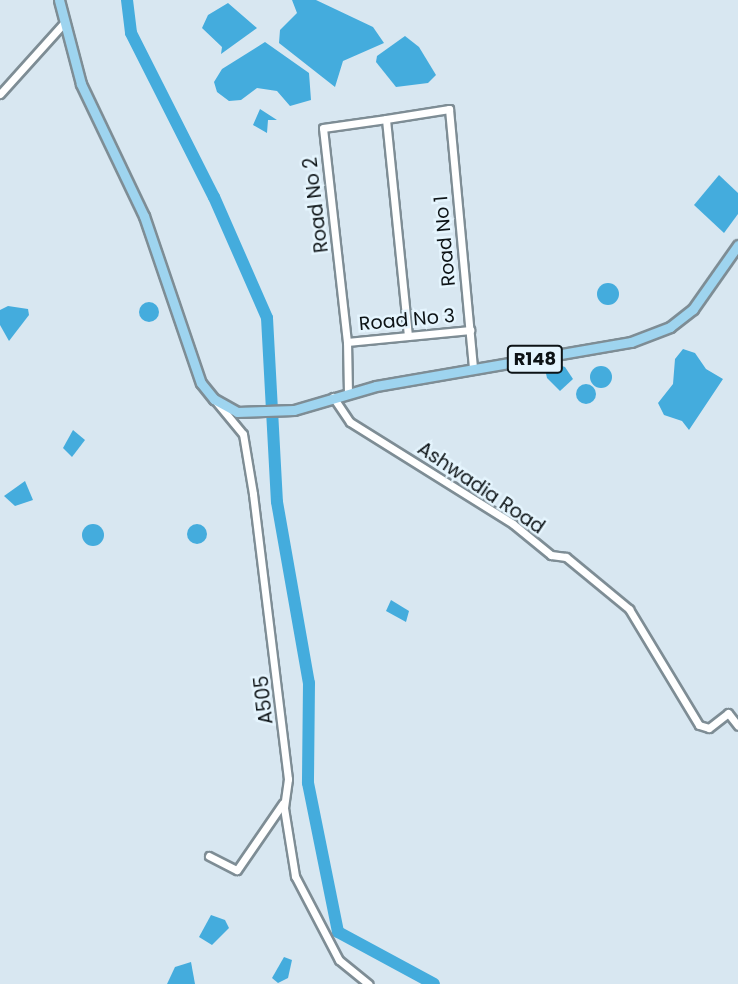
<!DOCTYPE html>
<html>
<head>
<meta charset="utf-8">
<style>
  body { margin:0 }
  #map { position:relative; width:738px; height:984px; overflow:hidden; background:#d8e7f1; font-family:Poppins,sans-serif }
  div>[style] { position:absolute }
  .water>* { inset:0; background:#44acdd }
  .round { border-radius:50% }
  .river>* { height:12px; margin:-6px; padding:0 6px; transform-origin:6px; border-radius:6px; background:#44acdd }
  .roads { filter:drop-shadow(2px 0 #7e8d95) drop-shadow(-2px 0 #7e8d95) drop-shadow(0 2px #7e8d95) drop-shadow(0 -2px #7e8d95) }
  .minor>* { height:7px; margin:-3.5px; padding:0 3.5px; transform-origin:3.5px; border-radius:3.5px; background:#fff }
  .major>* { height:9px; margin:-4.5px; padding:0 4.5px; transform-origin:4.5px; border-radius:4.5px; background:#9ed4ef }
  span { translate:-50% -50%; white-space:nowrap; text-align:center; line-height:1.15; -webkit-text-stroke:5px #e5f5fe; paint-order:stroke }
  .shield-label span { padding:2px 5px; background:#e5f5fe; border:2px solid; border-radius:5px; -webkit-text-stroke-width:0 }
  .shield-label { font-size:18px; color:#0d1316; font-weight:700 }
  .street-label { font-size:19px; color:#0d1316 }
</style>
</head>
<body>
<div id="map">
  <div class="water">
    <i style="clip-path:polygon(292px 0,316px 0,373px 27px,384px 43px,343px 61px,335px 87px,279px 43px,280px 30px,297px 13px)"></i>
    <i style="clip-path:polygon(228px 3px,257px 28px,221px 54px,222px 47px,202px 28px,208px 15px)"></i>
    <i style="clip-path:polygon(405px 36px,419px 47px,436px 75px,428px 83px,396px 87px,376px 62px,377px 56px)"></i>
    <i style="clip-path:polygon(265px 42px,309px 73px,311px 100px,290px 106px,277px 91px,257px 88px,241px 100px,229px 101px,217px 92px,214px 82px,222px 69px)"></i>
    <i style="clip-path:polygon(260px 109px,277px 120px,268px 120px,267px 133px,253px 125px)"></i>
    <i style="clip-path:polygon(719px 175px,738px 193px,738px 214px,724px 233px,694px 205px)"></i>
    <i class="round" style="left:597px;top:283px;width:22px;height:22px"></i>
    <i class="round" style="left:139px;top:302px;width:20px;height:20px"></i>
    <i style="clip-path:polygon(8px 306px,28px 309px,29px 315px,9px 341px,0 325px,0 310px)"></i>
    <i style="clip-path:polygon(683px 349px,695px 353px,706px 369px,723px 379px,689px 430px,682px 421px,664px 415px,658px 403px,673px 384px,675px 359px)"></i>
    <i style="clip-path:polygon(556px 364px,565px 367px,573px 379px,560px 391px,547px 378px,545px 369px)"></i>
    <i class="round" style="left:590px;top:366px;width:22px;height:22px"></i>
    <i class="round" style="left:576px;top:384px;width:20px;height:20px"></i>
    <i style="clip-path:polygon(73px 430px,85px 440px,72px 457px,63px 448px)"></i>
    <i style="clip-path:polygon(25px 481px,33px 500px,15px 506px,4px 496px)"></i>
    <i class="round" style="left:187px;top:524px;width:20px;height:20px"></i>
    <i class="round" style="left:82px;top:524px;width:22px;height:22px"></i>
    <i style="clip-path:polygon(391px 600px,409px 611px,406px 622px,386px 611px)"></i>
    <i style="clip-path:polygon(211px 915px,225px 920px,229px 928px,212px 945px,199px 937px)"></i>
    <i style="clip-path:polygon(284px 957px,292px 960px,288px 978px,278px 983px,272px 978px)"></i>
    <i style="clip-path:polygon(191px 962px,195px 984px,167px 984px,175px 967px)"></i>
  </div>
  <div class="river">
    <i style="left:127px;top:0;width:33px;rotate:83deg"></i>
    <i style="left:131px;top:33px;width:184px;rotate:63.2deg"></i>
    <i style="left:214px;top:197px;width:132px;rotate:66.3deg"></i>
    <i style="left:267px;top:318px;width:184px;rotate:86.9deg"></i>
    <i style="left:277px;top:502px;width:184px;rotate:80deg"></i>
    <i style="left:309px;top:683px;width:100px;rotate:90.6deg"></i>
    <i style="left:308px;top:783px;width:152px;rotate:78.6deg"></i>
    <i style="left:338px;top:932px;width:109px;rotate:28.4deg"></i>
  </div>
  <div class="roads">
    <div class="minor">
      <i style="left:0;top:94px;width:94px;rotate:-48deg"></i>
      <i style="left:408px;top:336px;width:218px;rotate:-95.8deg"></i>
      <i style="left:386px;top:119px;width:64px;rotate:-9deg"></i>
      <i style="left:449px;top:109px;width:261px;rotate:84.7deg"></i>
      <i style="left:347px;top:342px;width:124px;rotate:-5.6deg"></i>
      <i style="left:348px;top:393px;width:51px;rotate:-91.1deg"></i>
      <i style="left:347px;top:342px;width:215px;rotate:-96.4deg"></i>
      <i style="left:323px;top:128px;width:64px;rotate:-8.1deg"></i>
      <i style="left:333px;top:397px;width:30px;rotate:56deg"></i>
      <i style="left:350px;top:422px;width:192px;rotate:32deg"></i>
      <i style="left:513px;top:524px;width:49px;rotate:39.2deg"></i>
      <i style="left:551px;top:555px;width:15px;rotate:8deg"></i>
      <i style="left:566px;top:557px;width:82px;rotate:39.5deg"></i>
      <i style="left:629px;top:609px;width:135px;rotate:58.9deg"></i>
      <i style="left:699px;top:725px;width:10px;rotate:17deg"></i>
      <i style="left:709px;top:728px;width:24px;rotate:-38deg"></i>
      <i style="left:728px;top:713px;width:16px;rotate:52deg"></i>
      <i style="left:214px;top:399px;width:45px;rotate:50.4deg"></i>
      <i style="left:243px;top:434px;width:61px;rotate:80.5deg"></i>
      <i style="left:253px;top:494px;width:287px;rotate:83deg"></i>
      <i style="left:288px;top:779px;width:29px;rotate:98deg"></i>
      <i style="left:284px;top:808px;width:69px;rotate:80.8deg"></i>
      <i style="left:295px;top:876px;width:95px;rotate:62.4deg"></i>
      <i style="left:339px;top:960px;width:38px;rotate:39deg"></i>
      <i style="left:209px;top:856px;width:31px;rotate:27deg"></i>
      <i style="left:237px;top:870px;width:81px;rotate:-55.5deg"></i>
    </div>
    <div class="major">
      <i style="left:59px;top:0;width:87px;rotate:75.3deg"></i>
      <i style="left:81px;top:84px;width:146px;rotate:64.5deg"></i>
      <i style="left:144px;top:216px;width:176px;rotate:71.2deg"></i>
      <i style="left:201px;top:383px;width:21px;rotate:51deg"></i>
      <i style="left:214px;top:399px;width:26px;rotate:29deg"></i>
      <i style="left:237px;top:412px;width:57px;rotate:-2deg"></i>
      <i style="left:294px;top:410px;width:85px;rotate:-16.3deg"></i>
      <i style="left:376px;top:386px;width:259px;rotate:-9.8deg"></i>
      <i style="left:631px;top:342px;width:42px;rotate:-21deg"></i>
      <i style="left:670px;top:327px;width:29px;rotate:-38deg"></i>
      <i style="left:693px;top:309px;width:78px;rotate:-54.9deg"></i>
    </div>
  </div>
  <div class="shield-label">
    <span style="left:535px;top:359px">R148</span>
  </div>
  <div class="street-label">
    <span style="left:316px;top:205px;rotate:-97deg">Road No 2</span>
    <span style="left:445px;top:241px;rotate:-95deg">Road No 1</span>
    <span style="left:407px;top:320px;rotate:-5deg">Road No 3</span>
    <span style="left:481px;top:488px;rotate:34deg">Ashwadia Road</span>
    <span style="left:264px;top:700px;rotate:-96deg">A505</span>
  </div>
</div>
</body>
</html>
